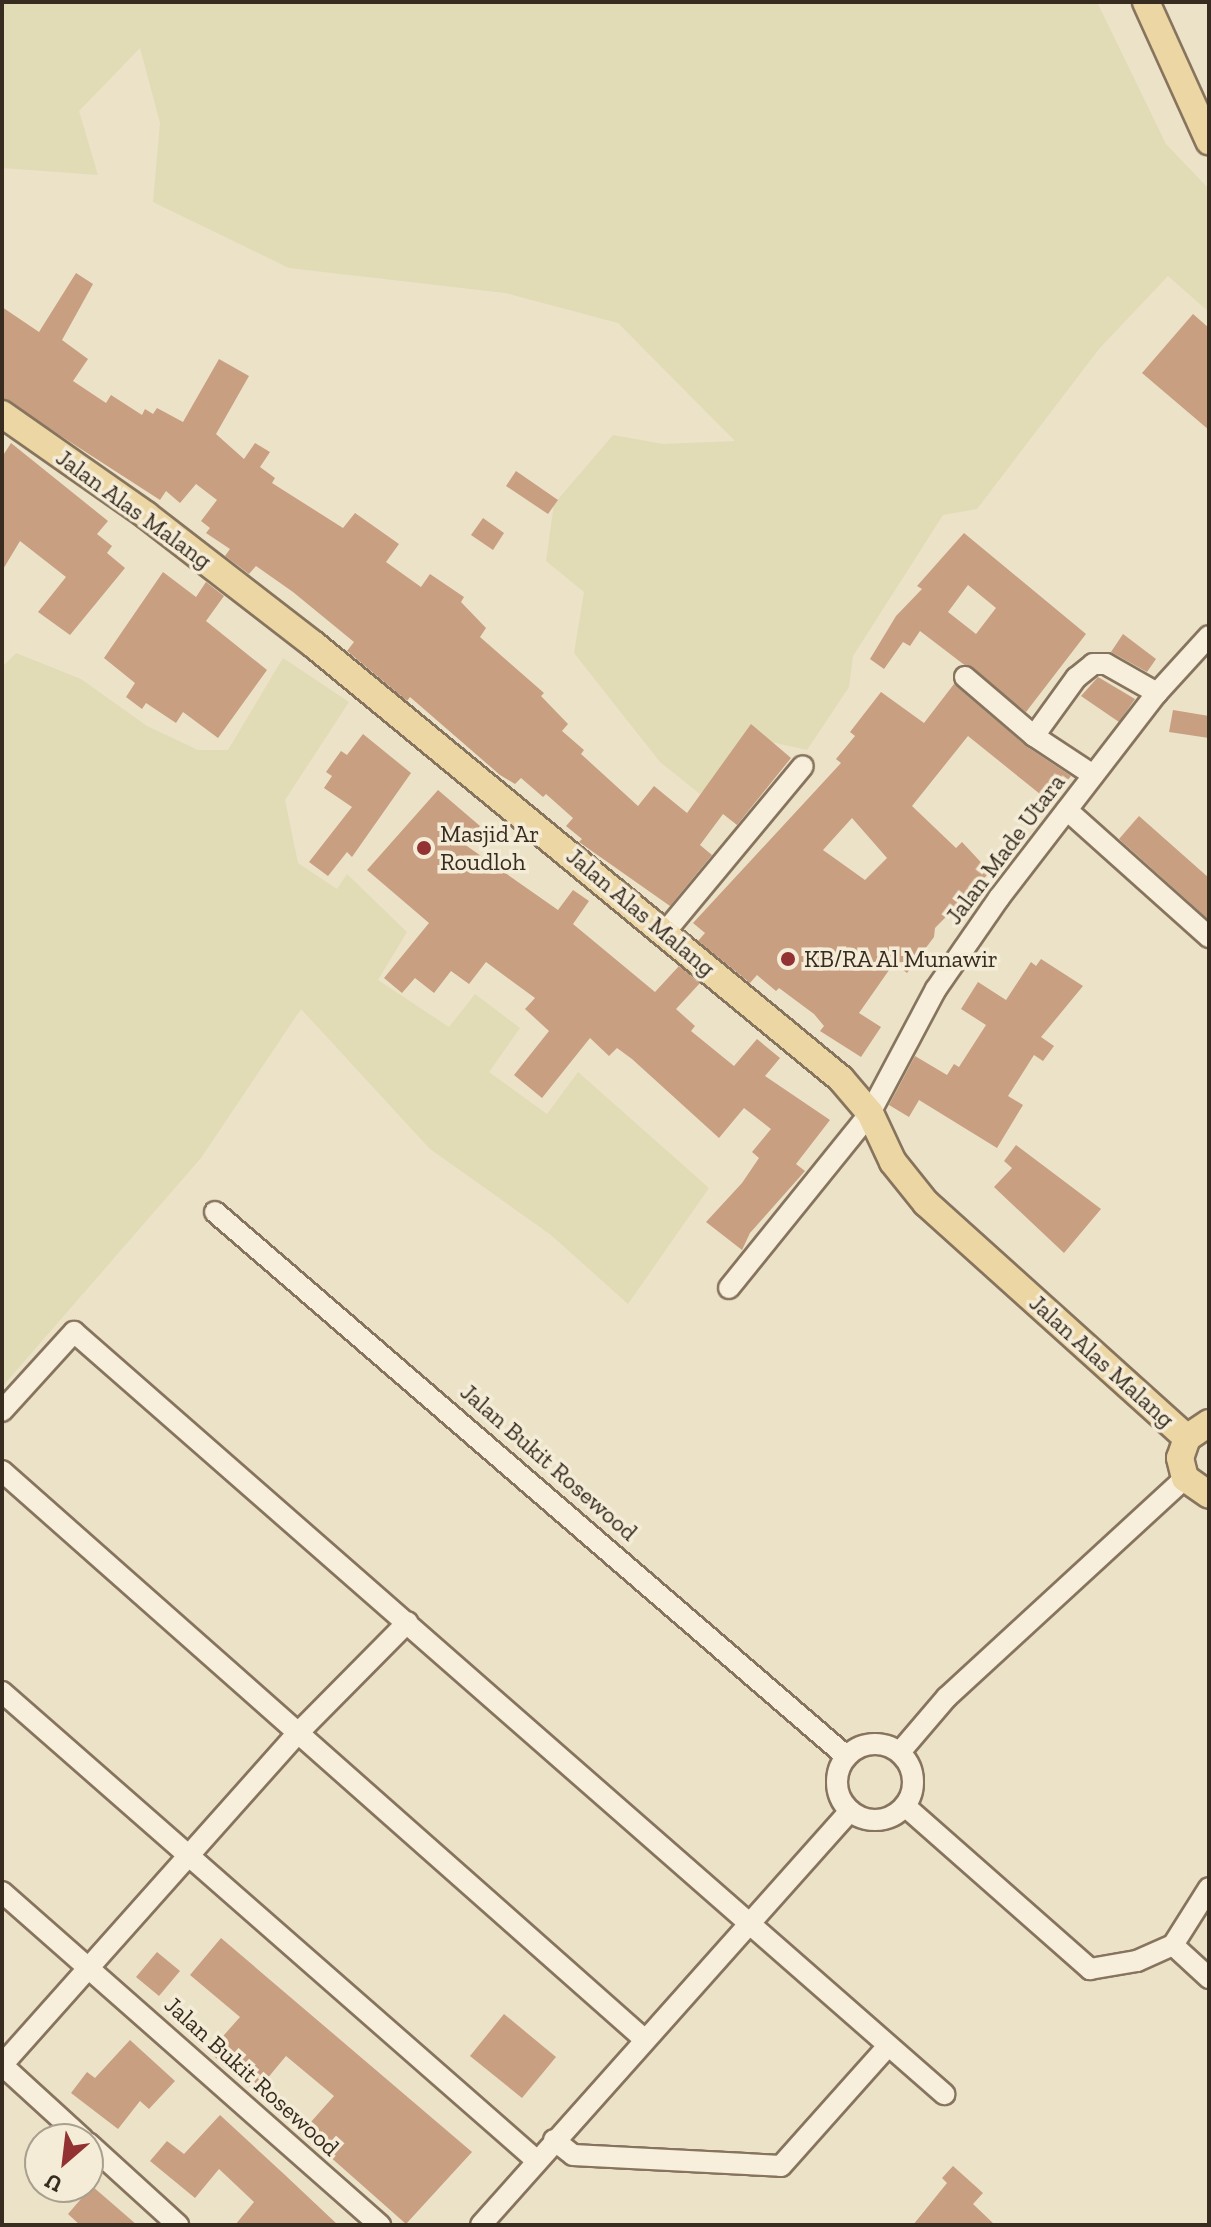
<!DOCTYPE html>
<html>
<head>
<meta charset="utf-8">
<style>
  body { margin:0 }
  #map { position:relative; width:1211px; height:2227px; overflow:hidden; background:#ece2c8; font-family:"Zilla Slab",serif }
  div>[style] { position:absolute }
  .farmland>* { inset:0; background:#e1dbb6 }
  .building>* { inset:0; background:#c89f80 }
  .roads { filter:drop-shadow(2px 0 #87745e) drop-shadow(-2px 0 #87745e) drop-shadow(0 2px #87745e) drop-shadow(0 -2px #87745e) }
  .minor>* { height:20px; margin:-10px; padding:0 10px; transform-origin:10px; border-radius:10px; background:#f7efdb }
  .minor>.ring { margin:-10px; padding:0; box-sizing:content-box; background:none; border:20px solid #f7efdb; border-radius:50% }
  .major>* { height:26px; margin:-13px; padding:0 13px; transform-origin:13px; border-radius:13px; background:#ecd6a3 }
  .dots>* { width:22px; height:22px; translate:-50% -50%; box-sizing:border-box; border:4px solid #f4ecd7; border-radius:50% }
  span { translate:-50% -50%; white-space:nowrap; text-align:center; line-height:1.15; -webkit-text-stroke:7px #f4ecd7; paint-order:stroke }
  .street-label { font-size:24px; color:#382c21 }
  .poi-label { font-size:24px; color:#382c21 }
  .left { translate:0 -50%; text-align:left }
  .frame { position:absolute; inset:0; border:4px solid #382c21; pointer-events:none }
  .north { position:absolute; left:24px; top:2123px; width:80px; height:80px; box-sizing:border-box; background:#f4ecd7; border:2px solid #a99f8e; border-radius:50%; rotate:208deg; font-size:22px; font-weight:700; line-height:32px; text-align:center; color:#382c21 }
  .north::after { content:''; display:block; margin:auto; width:28px; height:36px; background:#923232; clip-path:polygon(50% 0,100% 100%,50% 72%,0 100%) }
</style>
</head>
<body>
<div id="map">
  <div class="farmland">
    <i style="clip-path:polygon(2px 2px,1097px 2px,1166px 144px,1209px 189px,1209px 312px,1168px 276px,1099px 349px,977px 509px,943px 515px,853px 656px,849px 687px,807px 750px,753px 738px,700px 794px,660px 762px,574px 653px,584px 592px,546px 561px,554px 504px,613px 435px,663px 444px,735px 441px,618px 323px,505px 293px,289px 268px,153px 202px,160px 123px,140px 48px,79px 111px,98px 175px,2px 168px)"></i>
    <i style="clip-path:polygon(16px 653px,81px 679px,147px 726px,198px 750px,228px 750px,283px 658px,349px 702px,285px 800px,298px 863px,337px 889px,347px 874px,407px 932px,378px 980px,449px 1027px,475px 994px,520px 1028px,489px 1072px,547px 1114px,578px 1072px,709px 1188px,628px 1304px,551px 1235px,430px 1149px,301px 1009px,201px 1158px,2px 1387px,2px 667px)"></i>
  </div>
  <div class="building">
    <i style="clip-path:polygon(76px 273px,93px 284px,62px 340px,88px 359px,73px 381px,106px 403px,111px 395px,142px 415px,145px 409px,153px 414px,157px 408px,183px 422px,219px 359px,249px 376px,216px 434px,244px 459px,255px 443px,270px 452px,260px 467px,275px 478px,272px 483px,343px 528px,355px 513px,399px 544px,386px 562px,421px 587px,430px 574px,464px 597px,461px 602px,486px 628px,480px 637px,544px 693px,541px 696px,568px 724px,562px 731px,584px 750px,581px 754px,638px 806px,654px 786px,687px 813px,751px 724px,791px 758px,737px 825px,723px 814px,700px 845px,712px 855px,670px 906px,579px 842px,582px 839px,566px 826px,573px 818px,546px 794px,543px 797px,521px 778px,515px 784px,500px 775px,410px 697px,407px 701px,347px 651px,354px 642px,293px 592px,256px 566px,249px 574px,225px 556px,230px 549px,206px 533px,210px 528px,201px 521px,217px 500px,196px 484px,180px 503px,166px 491px,160px 500px,2px 398px,2px 307px,39px 332px)"></i>
    <i style="clip-path:polygon(1193px 314px,1209px 328px,1209px 430px,1142px 373px)"></i>
    <i style="clip-path:polygon(11px 443px,108px 521px,97px 534px,112px 546px,107px 553px,125px 568px,70px 635px,38px 612px,66px 577px,20px 541px,2px 571px,2px 457px)"></i>
    <i style="clip-path:polygon(516px 471px,558px 500px,548px 514px,506px 486px)"></i>
    <i style="clip-path:polygon(483px 518px,504px 533px,493px 550px,471px 535px)"></i>
    <i style="clip-path:polygon(evenodd,964px 533px,1086px 634px,1026px 712px,920px 631px,910px 646px,903px 642px,884px 669px,870px 659px,896px 616px,922px 589px,917px 586px,964px 533px,968px 585px,996px 608px,976px 634px,948px 612px,968px 585px)"></i>
    <i style="clip-path:polygon(163px 572px,196px 597px,206px 582px,224px 596px,206px 621px,267px 670px,218px 738px,183px 712px,176px 723px,146px 703px,142px 709px,126px 697px,135px 683px,104px 658px)"></i>
    <i style="clip-path:polygon(1123px 634px,1156px 659px,1147px 672px,1111px 652px)"></i>
    <i style="clip-path:polygon(1098px 677px,1135px 699px,1119px 722px,1081px 696px)"></i>
    <i style="clip-path:polygon(evenodd,954px 684px,1026px 746px,1071px 776px,1050px 802px,968px 736px,912px 806px,956px 848px,962px 842px,990px 872px,935px 928px,934px 937px,907px 973px,894px 963px,859px 1013px,881px 1027px,861px 1057px,820px 1031px,824px 1026px,814px 1014px,779px 988px,776px 991px,757px 975px,750px 983px,698px 941px,705px 933px,693px 923px,841px 763px,836px 759px,855px 736px,850px 732px,881px 692px,924px 723px,954px 684px,852px 818px,887px 858px,865px 880px,823px 850px,852px 818px)"></i>
    <i style="clip-path:polygon(1173px 710px,1209px 716px,1209px 738px,1169px 732px)"></i>
    <i style="clip-path:polygon(363px 734px,411px 773px,352px 857px,347px 852px,328px 876px,309px 862px,352px 807px,324px 788px,332px 776px,326px 772px,341px 751px,347px 755px)"></i>
    <i style="clip-path:polygon(438px 790px,480px 826px,464px 844px,558px 910px,573px 890px,589px 901px,573px 924px,655px 992px,679px 966px,700px 983px,676px 1009px,695px 1026px,691px 1031px,734px 1066px,757px 1039px,780px 1058px,765px 1076px,830px 1120px,796px 1164px,805px 1171px,750px 1233px,742px 1250px,706px 1222px,742px 1183px,759px 1158px,752px 1152px,771px 1129px,744px 1108px,719px 1138px,632px 1059px,617px 1048px,609px 1056px,590px 1038px,542px 1098px,514px 1075px,549px 1031px,525px 1009px,535px 998px,486px 962px,469px 984px,451px 971px,434px 993px,415px 978px,402px 993px,384px 978px,429px 923px,367px 870px)"></i>
    <i style="clip-path:polygon(1139px 816px,1209px 878px,1209px 920px,1119px 839px)"></i>
    <i style="clip-path:polygon(1041px 959px,1083px 986px,1041px 1037px,1054px 1046px,1043px 1061px,1034px 1055px,1008px 1096px,1023px 1105px,997px 1148px,919px 1100px,909px 1117px,889px 1105px,915px 1056px,947px 1075px,954px 1064px,959px 1067px,986px 1025px,961px 1009px,978px 982px,1006px 1000px,1031px 962px,1036px 966px)"></i>
    <i style="clip-path:polygon(1016px 1145px,1101px 1209px,1064px 1253px,994px 1187px,1012px 1168px,1004px 1161px)"></i>
    <i style="clip-path:polygon(221px 1938px,472px 2152px,406px 2224px,302px 2132px,334px 2096px,286px 2056px,256px 2092px,209px 2052px,240px 2017px,190px 1975px)"></i>
    <i style="clip-path:polygon(157px 1952px,180px 1971px,159px 1996px,136px 1977px)"></i>
    <i style="clip-path:polygon(504px 2014px,556px 2057px,522px 2098px,470px 2056px)"></i>
    <i style="clip-path:polygon(130px 2040px,175px 2081px,149px 2109px,140px 2101px,118px 2129px,71px 2093px,87px 2072px,95px 2078px)"></i>
    <i style="clip-path:polygon(220px 2115px,285px 2175px,338px 2225px,235px 2225px,254px 2202px,219px 2169px,195px 2198px,150px 2161px,167px 2141px,184px 2154px)"></i>
    <i style="clip-path:polygon(953px 2166px,983px 2193px,973px 2204px,995px 2225px,913px 2225px,947px 2183px,942px 2178px)"></i>
    <i style="clip-path:polygon(92px 2186px,114px 2205px,137px 2225px,80px 2225px,68px 2214px)"></i>
  </div>
  <div class="roads">
    <div class="minor">
      <i style="left:965px;top:677px;width:91px;rotate:40.5deg"></i>
      <i style="left:1034px;top:736px;width:71px;rotate:33.5deg"></i>
      <i style="left:1034px;top:736px;width:72px;rotate:-54.1deg"></i>
      <i style="left:1076px;top:678px;width:22px;rotate:-39deg"></i>
      <i style="left:1093px;top:664px;width:13px"></i>
      <i style="left:1106px;top:664px;width:59px;rotate:29.6deg"></i>
      <i style="left:1067px;top:810px;width:191px;rotate:41.8deg"></i>
      <i style="left:666px;top:931px;width:214px;rotate:-50.3deg"></i>
      <i style="left:215px;top:1212px;width:833px;rotate:40.77deg"></i>
      <i style="left:729px;top:1288px;width:225px;rotate:-51.1deg"></i>
      <i style="left:870px;top:1113px;width:140px;rotate:-62deg"></i>
      <i style="left:936px;top:989px;width:111px;rotate:-55.3deg"></i>
      <i style="left:999px;top:898px;width:259px;rotate:-52.4deg"></i>
      <i style="left:1157px;top:693px;width:77px;rotate:-47.6deg"></i>
      <i style="left:2px;top:1411px;width:107px;rotate:-47.7deg"></i>
      <i style="left:74px;top:1332px;width:1157px;rotate:41.21deg"></i>
      <i style="left:2px;top:1471px;width:857px;rotate:41.5deg"></i>
      <i style="left:2px;top:1692px;width:710px;rotate:41.23deg"></i>
      <i class="ring" style="left:837px;top:1744px;width:56px;height:56px"></i>
      <i style="left:900px;top:1752px;width:72px;rotate:-49.5deg"></i>
      <i style="left:947px;top:1697px;width:323px;rotate:-42.6deg"></i>
      <i style="left:905px;top:1806px;width:247px;rotate:41.4deg"></i>
      <i style="left:1090px;top:1969px;width:48px;rotate:-9.7deg"></i>
      <i style="left:1137px;top:1961px;width:39px;rotate:-24deg"></i>
      <i style="left:1173px;top:1945px;width:67px;rotate:-57.7deg"></i>
      <i style="left:2px;top:1892px;width:504px;rotate:41.38deg"></i>
      <i style="left:1173px;top:1945px;width:49px;rotate:42.5deg"></i>
      <i style="left:2px;top:2065px;width:448px;rotate:-48.3deg"></i>
      <i style="left:300px;top:1731px;width:153px;rotate:-45.3deg"></i>
      <i style="left:2px;top:2065px;width:110px;rotate:42.4deg"></i>
      <i style="left:554px;top:2140px;width:24px;rotate:38deg"></i>
      <i style="left:573px;top:2155px;width:208px;rotate:3deg"></i>
      <i style="left:781px;top:2166px;width:159px;rotate:-48.3deg"></i>
      <i style="left:88px;top:2143px;width:122px;rotate:42.3deg"></i>
      <i style="left:481px;top:2225px;width:555px;rotate:-48.29deg"></i>
    </div>
    <div class="major">
      <i style="left:1146px;top:2px;width:153px;rotate:65.6deg"></i>
      <i style="left:2px;top:414px;width:176px;rotate:35deg"></i>
      <i style="left:146px;top:515px;width:211px;rotate:37.7deg"></i>
      <i style="left:313px;top:644px;width:684px;rotate:39.48deg"></i>
      <i style="left:841px;top:1079px;width:45px;rotate:49.5deg"></i>
      <i style="left:870px;top:1113px;width:54px;rotate:64.9deg"></i>
      <i style="left:893px;top:1162px;width:53px;rotate:51.2deg"></i>
      <i style="left:926px;top:1203px;width:351px;rotate:42deg"></i>
      <i style="left:1209px;top:1423px;width:27px;rotate:146deg"></i>
      <i style="left:1187px;top:1438px;width:21px;rotate:109deg"></i>
      <i style="left:1180px;top:1458px;width:21px;rotate:76deg"></i>
      <i style="left:1185px;top:1478px;width:29px;rotate:35deg"></i>
    </div>
  </div>
  <div class="dots">
    <i style="left:424px;top:848px;background:#923232"></i>
    <i style="left:788px;top:959px;background:#923232"></i>
  </div>
  <div class="street-label">
    <span style="left:134px;top:509px;rotate:36deg">Jalan Alas Malang</span>
    <span style="left:1005px;top:849px;rotate:-53deg">Jalan Made Utara</span>
    <span style="left:641px;top:912px;rotate:40deg">Jalan Alas Malang</span>
    <span style="left:1102px;top:1361px;rotate:42deg">Jalan Alas Malang</span>
    <span style="left:549px;top:1462px;rotate:41deg">Jalan Bukit Rosewood</span>
    <span style="left:252px;top:2076px;rotate:42deg">Jalan Bukit Rosewood</span>
  </div>
  <div class="poi-label">
    <span class="left" style="left:440px;top:848px">Masjid Ar<br>Roudloh</span>
    <span class="left" style="left:804px;top:959px">KB/RA Al Munawir</span>
  </div>
  <div class="frame"></div>
  <div class="north">U</div>
</div>
</body>
</html>
